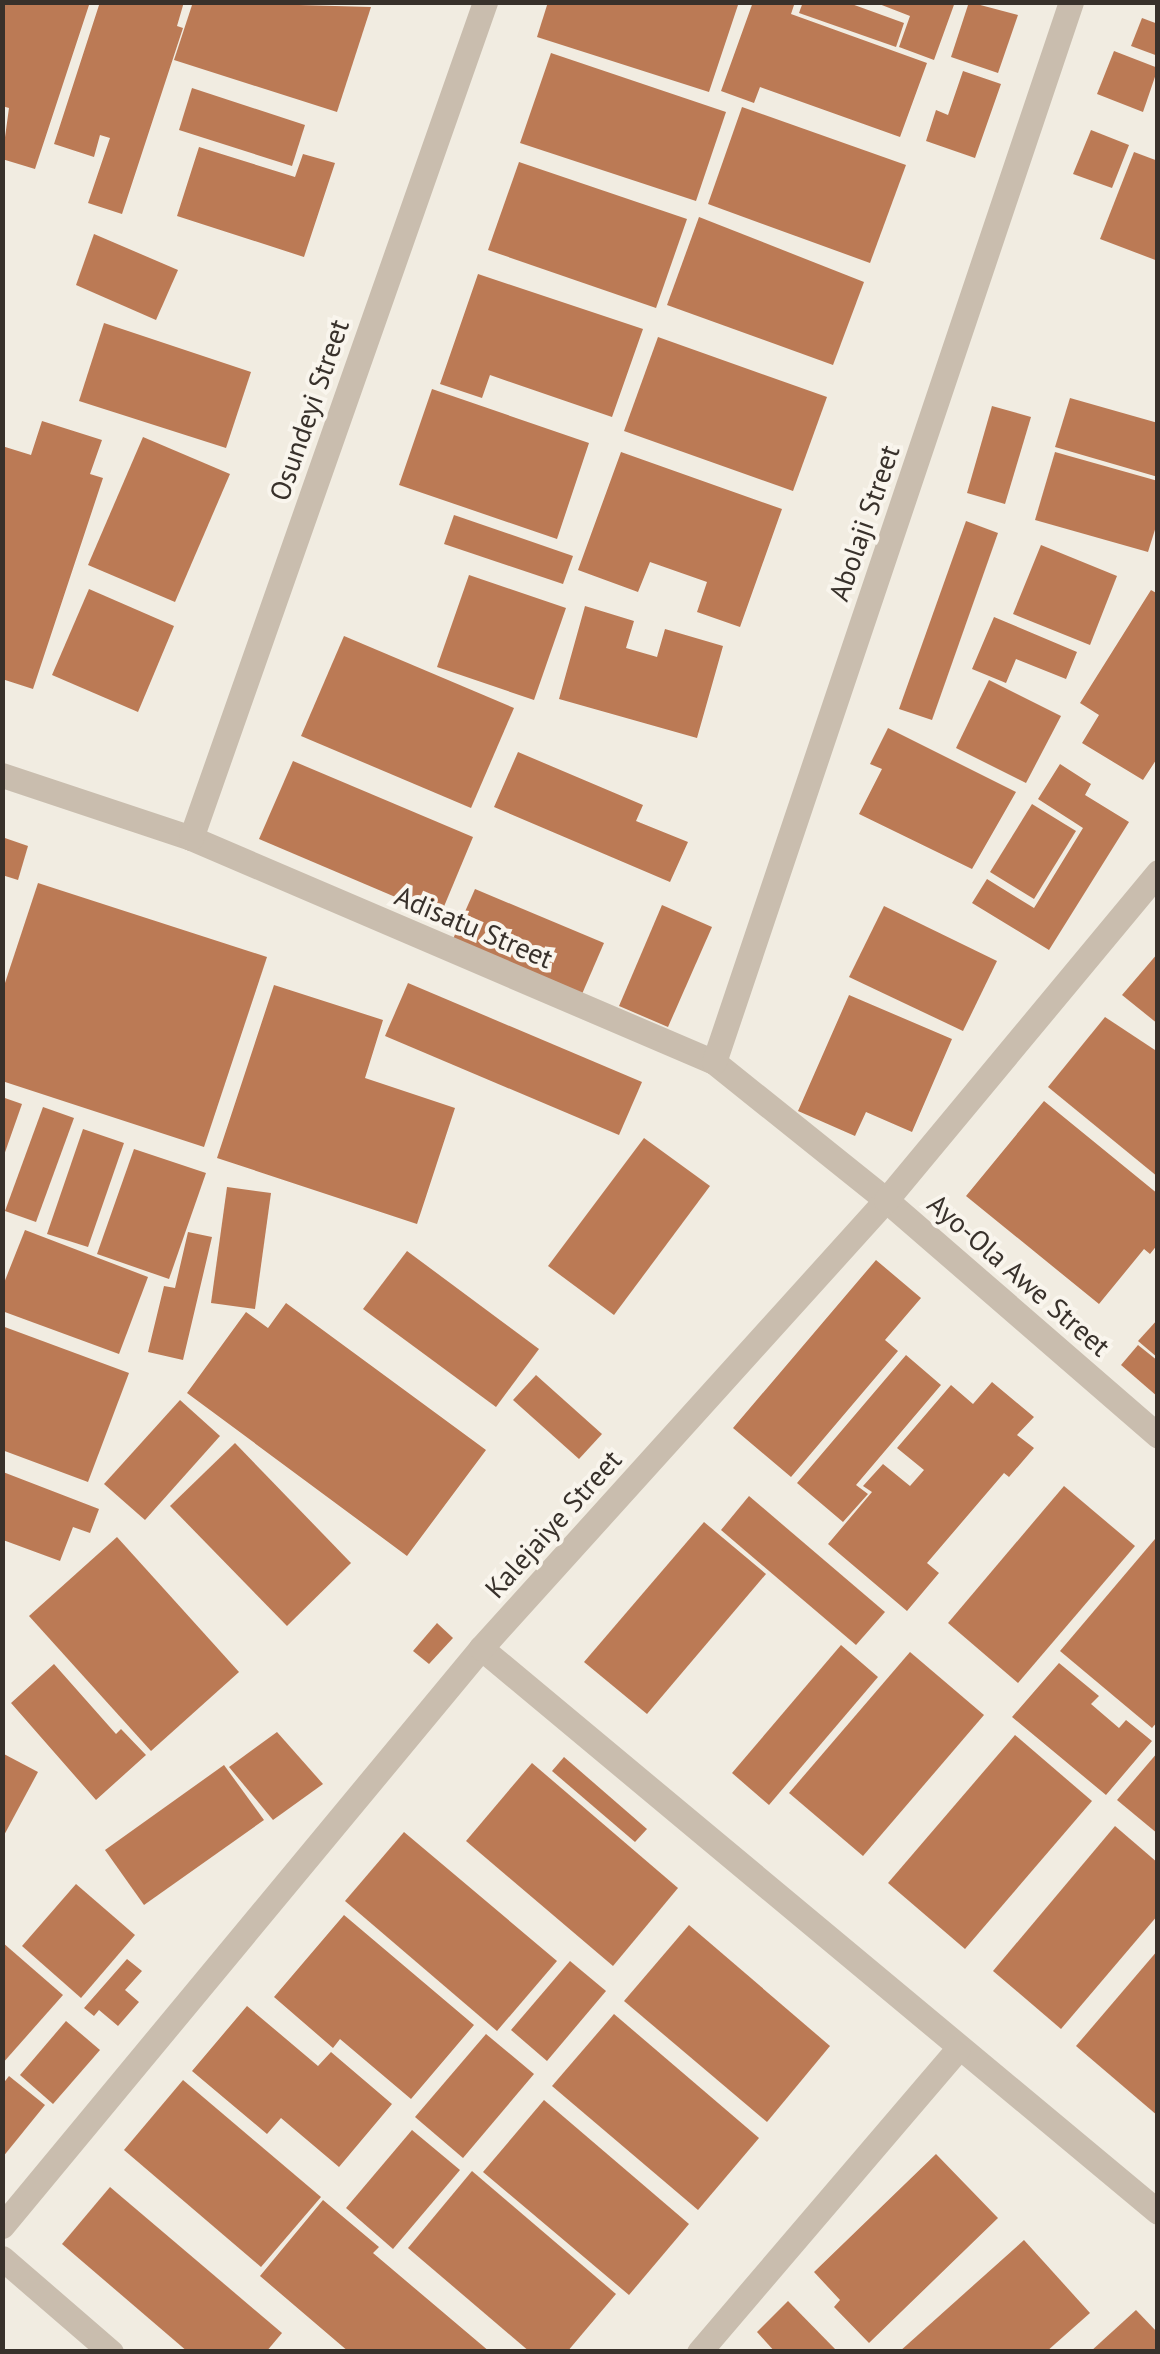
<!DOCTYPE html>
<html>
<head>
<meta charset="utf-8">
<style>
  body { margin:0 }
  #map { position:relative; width:1160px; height:2354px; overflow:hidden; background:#f1ece1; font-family:"PT Sans",sans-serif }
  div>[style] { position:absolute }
  .building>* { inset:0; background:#bb7a55 }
  .minor>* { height:25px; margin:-12.5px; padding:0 12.5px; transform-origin:12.5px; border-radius:12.5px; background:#c9bdae }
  span { translate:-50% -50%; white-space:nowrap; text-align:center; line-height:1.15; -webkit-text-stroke:8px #f9f5ed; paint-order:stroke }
  .street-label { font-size:28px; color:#38312b }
  .frame { position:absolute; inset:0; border:5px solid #38312b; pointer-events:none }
</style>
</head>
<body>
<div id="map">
  <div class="building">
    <i style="clip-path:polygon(2px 2px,90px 2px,35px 169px,2px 159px,9px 108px,2px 106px)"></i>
    <i style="clip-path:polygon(100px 2px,184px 2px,177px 26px,183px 28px,122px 214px,88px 203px,110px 138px,100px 135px,94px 157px,54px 144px)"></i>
    <i style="clip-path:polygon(193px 2px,371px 7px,337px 112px,174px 60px)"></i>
    <i style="clip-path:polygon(548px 2px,739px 2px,709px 92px,537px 37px)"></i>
    <i style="clip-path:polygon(753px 2px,795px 2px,791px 14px,927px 63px,900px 137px,760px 87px,754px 103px,721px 91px)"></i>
    <i style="clip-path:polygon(803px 2px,846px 2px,904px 23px,896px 47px,799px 13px)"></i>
    <i style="clip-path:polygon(874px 2px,955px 2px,934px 60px,899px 47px,910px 16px)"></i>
    <i style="clip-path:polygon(969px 2px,1018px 15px,998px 73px,951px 57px)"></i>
    <i style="clip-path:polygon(1142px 18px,1158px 24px,1158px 56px,1131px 46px)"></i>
    <i style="clip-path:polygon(1114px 51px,1158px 68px,1143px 112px,1097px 94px)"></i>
    <i style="clip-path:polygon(551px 53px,726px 112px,696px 201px,520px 143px)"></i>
    <i style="clip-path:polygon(963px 71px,1001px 84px,975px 158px,926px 141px,936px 110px,948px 115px)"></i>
    <i style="clip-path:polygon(192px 88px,305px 125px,292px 166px,179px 130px)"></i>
    <i style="clip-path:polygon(742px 107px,906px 165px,870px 263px,708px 204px)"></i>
    <i style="clip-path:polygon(1091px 130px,1129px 145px,1112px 188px,1073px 174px)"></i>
    <i style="clip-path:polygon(199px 147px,295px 177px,303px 154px,335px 163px,304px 257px,177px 216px)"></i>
    <i style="clip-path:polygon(1134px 152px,1158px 161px,1158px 261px,1100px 239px)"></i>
    <i style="clip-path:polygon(519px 162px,687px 219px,656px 308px,488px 250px)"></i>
    <i style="clip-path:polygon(699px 217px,864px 282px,833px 365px,667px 305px)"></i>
    <i style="clip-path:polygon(94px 234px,178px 270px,156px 320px,76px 285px)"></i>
    <i style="clip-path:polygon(478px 274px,643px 329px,612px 417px,490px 375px,482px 398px,440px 384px)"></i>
    <i style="clip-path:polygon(104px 323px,251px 372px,226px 448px,79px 401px)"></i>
    <i style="clip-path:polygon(658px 337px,827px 397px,793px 491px,624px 431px)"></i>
    <i style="clip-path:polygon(432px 389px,589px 443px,557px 539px,399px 485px)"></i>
    <i style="clip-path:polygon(1070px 398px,1158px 423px,1158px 477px,1055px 447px)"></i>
    <i style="clip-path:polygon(992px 406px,1031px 417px,1005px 504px,967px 493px)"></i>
    <i style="clip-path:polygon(42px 421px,102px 440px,90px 474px,103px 478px,33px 689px,2px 679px,2px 446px,31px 455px)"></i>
    <i style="clip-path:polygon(143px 437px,230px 474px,175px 602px,88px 565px)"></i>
    <i style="clip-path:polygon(621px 452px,782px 509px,740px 627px,697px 612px,707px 582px,650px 562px,638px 592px,578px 570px)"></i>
    <i style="clip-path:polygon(1055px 452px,1158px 481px,1158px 520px,1148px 552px,1035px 520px)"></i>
    <i style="clip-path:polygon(454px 515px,573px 556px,563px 584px,444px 544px)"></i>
    <i style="clip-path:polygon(966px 521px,998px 533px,932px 720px,899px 709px)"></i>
    <i style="clip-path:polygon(1041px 545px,1117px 576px,1090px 645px,1013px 614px)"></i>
    <i style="clip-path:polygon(469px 575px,566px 608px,534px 700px,437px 667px)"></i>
    <i style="clip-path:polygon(89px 589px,174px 626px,138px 712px,52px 675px)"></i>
    <i style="clip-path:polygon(1151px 590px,1158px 594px,1158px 757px,1143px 780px,1082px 743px,1099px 715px,1080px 703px)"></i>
    <i style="clip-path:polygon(585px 606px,634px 621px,626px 648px,657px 657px,665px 629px,723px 646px,697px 738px,559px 699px)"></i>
    <i style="clip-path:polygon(994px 617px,1077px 652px,1066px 679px,1016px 659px,1006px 683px,972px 669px)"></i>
    <i style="clip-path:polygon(344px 636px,514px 708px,471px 808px,301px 736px)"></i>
    <i style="clip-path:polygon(989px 680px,1061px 716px,1026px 783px,956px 748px)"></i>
    <i style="clip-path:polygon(888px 728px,1016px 792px,972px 869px,859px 814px,882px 769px,870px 764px)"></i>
    <i style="clip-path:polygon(518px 752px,643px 805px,636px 821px,688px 842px,670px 882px,494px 807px)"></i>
    <i style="clip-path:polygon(293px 761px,473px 837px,440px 916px,259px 839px)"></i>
    <i style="clip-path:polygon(1060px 764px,1091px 784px,1085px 795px,1129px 822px,1049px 950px,972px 903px,987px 879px,1034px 908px,1083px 828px,1038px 799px)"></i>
    <i style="clip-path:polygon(1032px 804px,1076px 831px,1034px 899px,990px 872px)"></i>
    <i style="clip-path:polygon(2px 837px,28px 846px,18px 880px,2px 875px)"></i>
    <i style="clip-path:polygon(38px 883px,267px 957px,204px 1147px,2px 1081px,2px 992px)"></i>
    <i style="clip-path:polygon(475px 889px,604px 943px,582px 994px,453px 939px)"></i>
    <i style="clip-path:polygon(662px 905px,712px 927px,668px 1027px,619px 1006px)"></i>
    <i style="clip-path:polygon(884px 906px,997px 961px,963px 1031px,849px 977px)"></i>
    <i style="clip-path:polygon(1158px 953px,1158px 1024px,1122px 995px)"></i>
    <i style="clip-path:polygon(408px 983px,642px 1082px,619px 1135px,385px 1036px)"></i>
    <i style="clip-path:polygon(274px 985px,383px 1020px,365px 1078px,455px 1108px,417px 1224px,217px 1158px)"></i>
    <i style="clip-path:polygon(849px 995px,952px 1039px,912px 1132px,866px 1112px,855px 1136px,798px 1111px)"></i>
    <i style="clip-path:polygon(1105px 1017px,1158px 1052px,1158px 1177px,1048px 1087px)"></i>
    <i style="clip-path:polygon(2px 1097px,22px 1104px,3px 1158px,2px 1158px)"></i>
    <i style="clip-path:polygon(1044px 1101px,1158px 1194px,1158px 1244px,1150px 1254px,1144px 1249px,1099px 1304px,966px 1196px)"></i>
    <i style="clip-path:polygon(43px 1107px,74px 1118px,36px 1222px,5px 1211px)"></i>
    <i style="clip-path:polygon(83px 1129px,124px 1143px,88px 1247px,47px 1234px)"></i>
    <i style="clip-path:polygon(644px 1138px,710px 1186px,614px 1315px,548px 1266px)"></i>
    <i style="clip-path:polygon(134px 1149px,206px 1173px,169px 1279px,97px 1254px)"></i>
    <i style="clip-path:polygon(227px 1187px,271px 1193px,255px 1309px,211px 1303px)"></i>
    <i style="clip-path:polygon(25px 1230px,148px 1277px,119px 1354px,2px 1311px,2px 1288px)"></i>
    <i style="clip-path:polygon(188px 1232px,212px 1237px,183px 1360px,148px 1352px,164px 1286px,175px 1288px)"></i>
    <i style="clip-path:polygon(407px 1251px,539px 1349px,496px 1407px,363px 1309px)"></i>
    <i style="clip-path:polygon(876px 1260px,921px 1298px,885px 1340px,898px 1351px,791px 1477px,733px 1428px)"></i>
    <i style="clip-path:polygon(286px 1303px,486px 1450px,407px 1556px,187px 1393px,246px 1312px,268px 1328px)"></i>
    <i style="clip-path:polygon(1158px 1319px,1158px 1358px,1138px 1341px)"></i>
    <i style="clip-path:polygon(2px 1326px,129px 1373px,88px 1482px,2px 1450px)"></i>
    <i style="clip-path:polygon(1138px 1345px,1158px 1361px,1158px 1397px,1121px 1365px)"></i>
    <i style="clip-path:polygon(906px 1355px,941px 1385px,856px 1485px,868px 1494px,843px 1522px,797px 1483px)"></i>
    <i style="clip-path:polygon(536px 1375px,602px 1434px,579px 1459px,513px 1400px)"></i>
    <i style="clip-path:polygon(992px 1382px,1034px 1417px,1017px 1435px,1034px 1448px,1009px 1477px,1004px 1473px,927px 1563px,939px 1573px,907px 1611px,828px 1544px,872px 1492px,863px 1486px,883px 1464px,910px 1486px,924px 1470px,897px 1448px,951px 1385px,973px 1404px)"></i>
    <i style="clip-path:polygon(180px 1400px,220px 1436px,145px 1520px,104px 1484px)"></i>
    <i style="clip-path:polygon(235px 1443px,351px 1563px,287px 1626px,170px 1506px)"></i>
    <i style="clip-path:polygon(3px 1472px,99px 1509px,90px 1533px,73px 1527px,60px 1561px,3px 1540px)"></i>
    <i style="clip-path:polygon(1064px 1486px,1135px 1546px,1018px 1683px,948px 1623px)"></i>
    <i style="clip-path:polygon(749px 1496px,885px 1612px,856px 1645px,721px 1530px)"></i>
    <i style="clip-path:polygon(704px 1522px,766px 1574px,647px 1714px,584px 1662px)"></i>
    <i style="clip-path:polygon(117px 1537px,239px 1672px,151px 1751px,29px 1616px)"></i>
    <i style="clip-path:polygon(1155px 1539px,1158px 1721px,1152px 1728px,1060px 1651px)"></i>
    <i style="clip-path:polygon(437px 1623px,453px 1638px,429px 1664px,413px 1651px)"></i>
    <i style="clip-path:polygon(841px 1645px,878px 1677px,769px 1805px,732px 1773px)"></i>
    <i style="clip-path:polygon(910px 1652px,984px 1715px,863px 1856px,789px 1793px)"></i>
    <i style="clip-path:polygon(1059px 1663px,1099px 1696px,1091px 1704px,1119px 1728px,1126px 1720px,1152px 1741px,1106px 1795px,1012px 1717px)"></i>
    <i style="clip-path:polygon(54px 1664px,116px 1734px,121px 1729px,146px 1755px,96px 1800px,11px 1703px)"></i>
    <i style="clip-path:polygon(277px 1732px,323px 1784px,273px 1820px,229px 1767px)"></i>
    <i style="clip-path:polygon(1015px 1735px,1092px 1801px,965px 1949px,888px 1883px)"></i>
    <i style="clip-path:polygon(1158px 1752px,1158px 1834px,1117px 1800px)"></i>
    <i style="clip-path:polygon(2px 1753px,38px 1772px,2px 1839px)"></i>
    <i style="clip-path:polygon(564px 1757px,647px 1829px,635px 1842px,552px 1771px)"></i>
    <i style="clip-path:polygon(532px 1763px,678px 1888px,613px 1966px,466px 1841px)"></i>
    <i style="clip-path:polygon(224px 1765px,264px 1820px,144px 1905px,105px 1850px)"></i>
    <i style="clip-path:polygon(1115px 1826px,1158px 1863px,1158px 1915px,1061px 2029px,993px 1971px)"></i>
    <i style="clip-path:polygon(404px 1832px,557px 1961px,497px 2031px,345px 1901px)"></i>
    <i style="clip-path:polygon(76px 1884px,135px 1935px,81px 1998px,22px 1946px)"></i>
    <i style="clip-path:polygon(344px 1915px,474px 2025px,411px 2099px,340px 2039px,333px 2048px,274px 1997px)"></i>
    <i style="clip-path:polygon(689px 1925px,830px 2046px,767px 2122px,624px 2001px)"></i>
    <i style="clip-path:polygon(2px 1942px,63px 1995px,2px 2064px)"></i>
    <i style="clip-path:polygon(1158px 1950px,1158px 2116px,1076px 2046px)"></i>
    <i style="clip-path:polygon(127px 1959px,142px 1971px,125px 1990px,139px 2002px,118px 2026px,99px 2010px,94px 2016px,84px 2008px)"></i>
    <i style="clip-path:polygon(570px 1961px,606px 1991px,547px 2061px,511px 2030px)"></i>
    <i style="clip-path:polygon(247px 2006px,318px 2066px,331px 2052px,392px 2104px,339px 2167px,281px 2118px,267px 2134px,192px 2071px)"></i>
    <i style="clip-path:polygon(614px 2014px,759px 2138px,698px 2210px,552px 2086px)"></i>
    <i style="clip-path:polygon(66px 2021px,100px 2050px,53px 2104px,20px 2075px)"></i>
    <i style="clip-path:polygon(486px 2034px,534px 2074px,463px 2158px,415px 2117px)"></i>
    <i style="clip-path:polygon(9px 2076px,45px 2105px,2px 2158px,2px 2085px)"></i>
    <i style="clip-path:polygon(183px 2080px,321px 2197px,261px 2267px,124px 2150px)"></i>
    <i style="clip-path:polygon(544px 2100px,689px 2224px,629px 2295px,483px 2172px)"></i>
    <i style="clip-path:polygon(412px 2130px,460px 2170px,393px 2249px,346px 2208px)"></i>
    <i style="clip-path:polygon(936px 2154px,998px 2218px,869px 2343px,834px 2307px,840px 2300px,814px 2272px)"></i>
    <i style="clip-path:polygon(472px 2171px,616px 2294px,567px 2352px,530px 2352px,408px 2248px)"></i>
    <i style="clip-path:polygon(110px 2187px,282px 2333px,266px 2352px,188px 2352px,62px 2244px)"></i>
    <i style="clip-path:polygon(323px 2200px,379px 2247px,373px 2253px,490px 2352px,349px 2352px,260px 2276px)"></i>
    <i style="clip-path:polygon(1024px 2240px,1090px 2313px,1046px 2352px,899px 2352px)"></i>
    <i style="clip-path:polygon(788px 2301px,838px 2352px,775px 2352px,757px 2332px)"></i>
    <i style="clip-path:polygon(1136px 2310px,1158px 2333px,1158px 2352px,1090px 2352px)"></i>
  </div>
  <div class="minor">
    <i style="left:2px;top:775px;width:199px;rotate:18.4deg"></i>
    <i style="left:191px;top:838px;width:569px;rotate:23.19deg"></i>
    <i style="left:714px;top:1062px;width:221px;rotate:38.7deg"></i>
    <i style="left:886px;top:1200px;width:360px;rotate:40.9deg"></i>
    <i style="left:191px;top:838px;width:886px;rotate:-70.62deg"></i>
    <i style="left:714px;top:1062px;width:1119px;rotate:-71.39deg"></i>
    <i style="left:481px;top:1648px;width:881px;rotate:39.8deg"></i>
    <i style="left:2px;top:2226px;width:751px;rotate:-50.35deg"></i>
    <i style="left:481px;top:1648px;width:604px;rotate:-47.89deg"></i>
    <i style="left:886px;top:1200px;width:426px;rotate:-50.3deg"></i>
    <i style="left:2px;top:2258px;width:144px;rotate:40.8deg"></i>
    <i style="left:699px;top:2352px;width:399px;rotate:-49.5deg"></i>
  </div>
  <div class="street-label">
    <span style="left:309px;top:410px;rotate:-71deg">Osundeyi Street</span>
    <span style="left:864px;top:523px;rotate:-71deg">Abolaji Street</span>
    <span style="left:474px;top:927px;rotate:23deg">Adisatu Street</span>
    <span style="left:1019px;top:1275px;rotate:41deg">Ayo-Ola Awe Street</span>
    <span style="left:553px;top:1524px;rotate:-48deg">Kalejaiye Street</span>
  </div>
  <div class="frame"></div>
</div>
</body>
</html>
